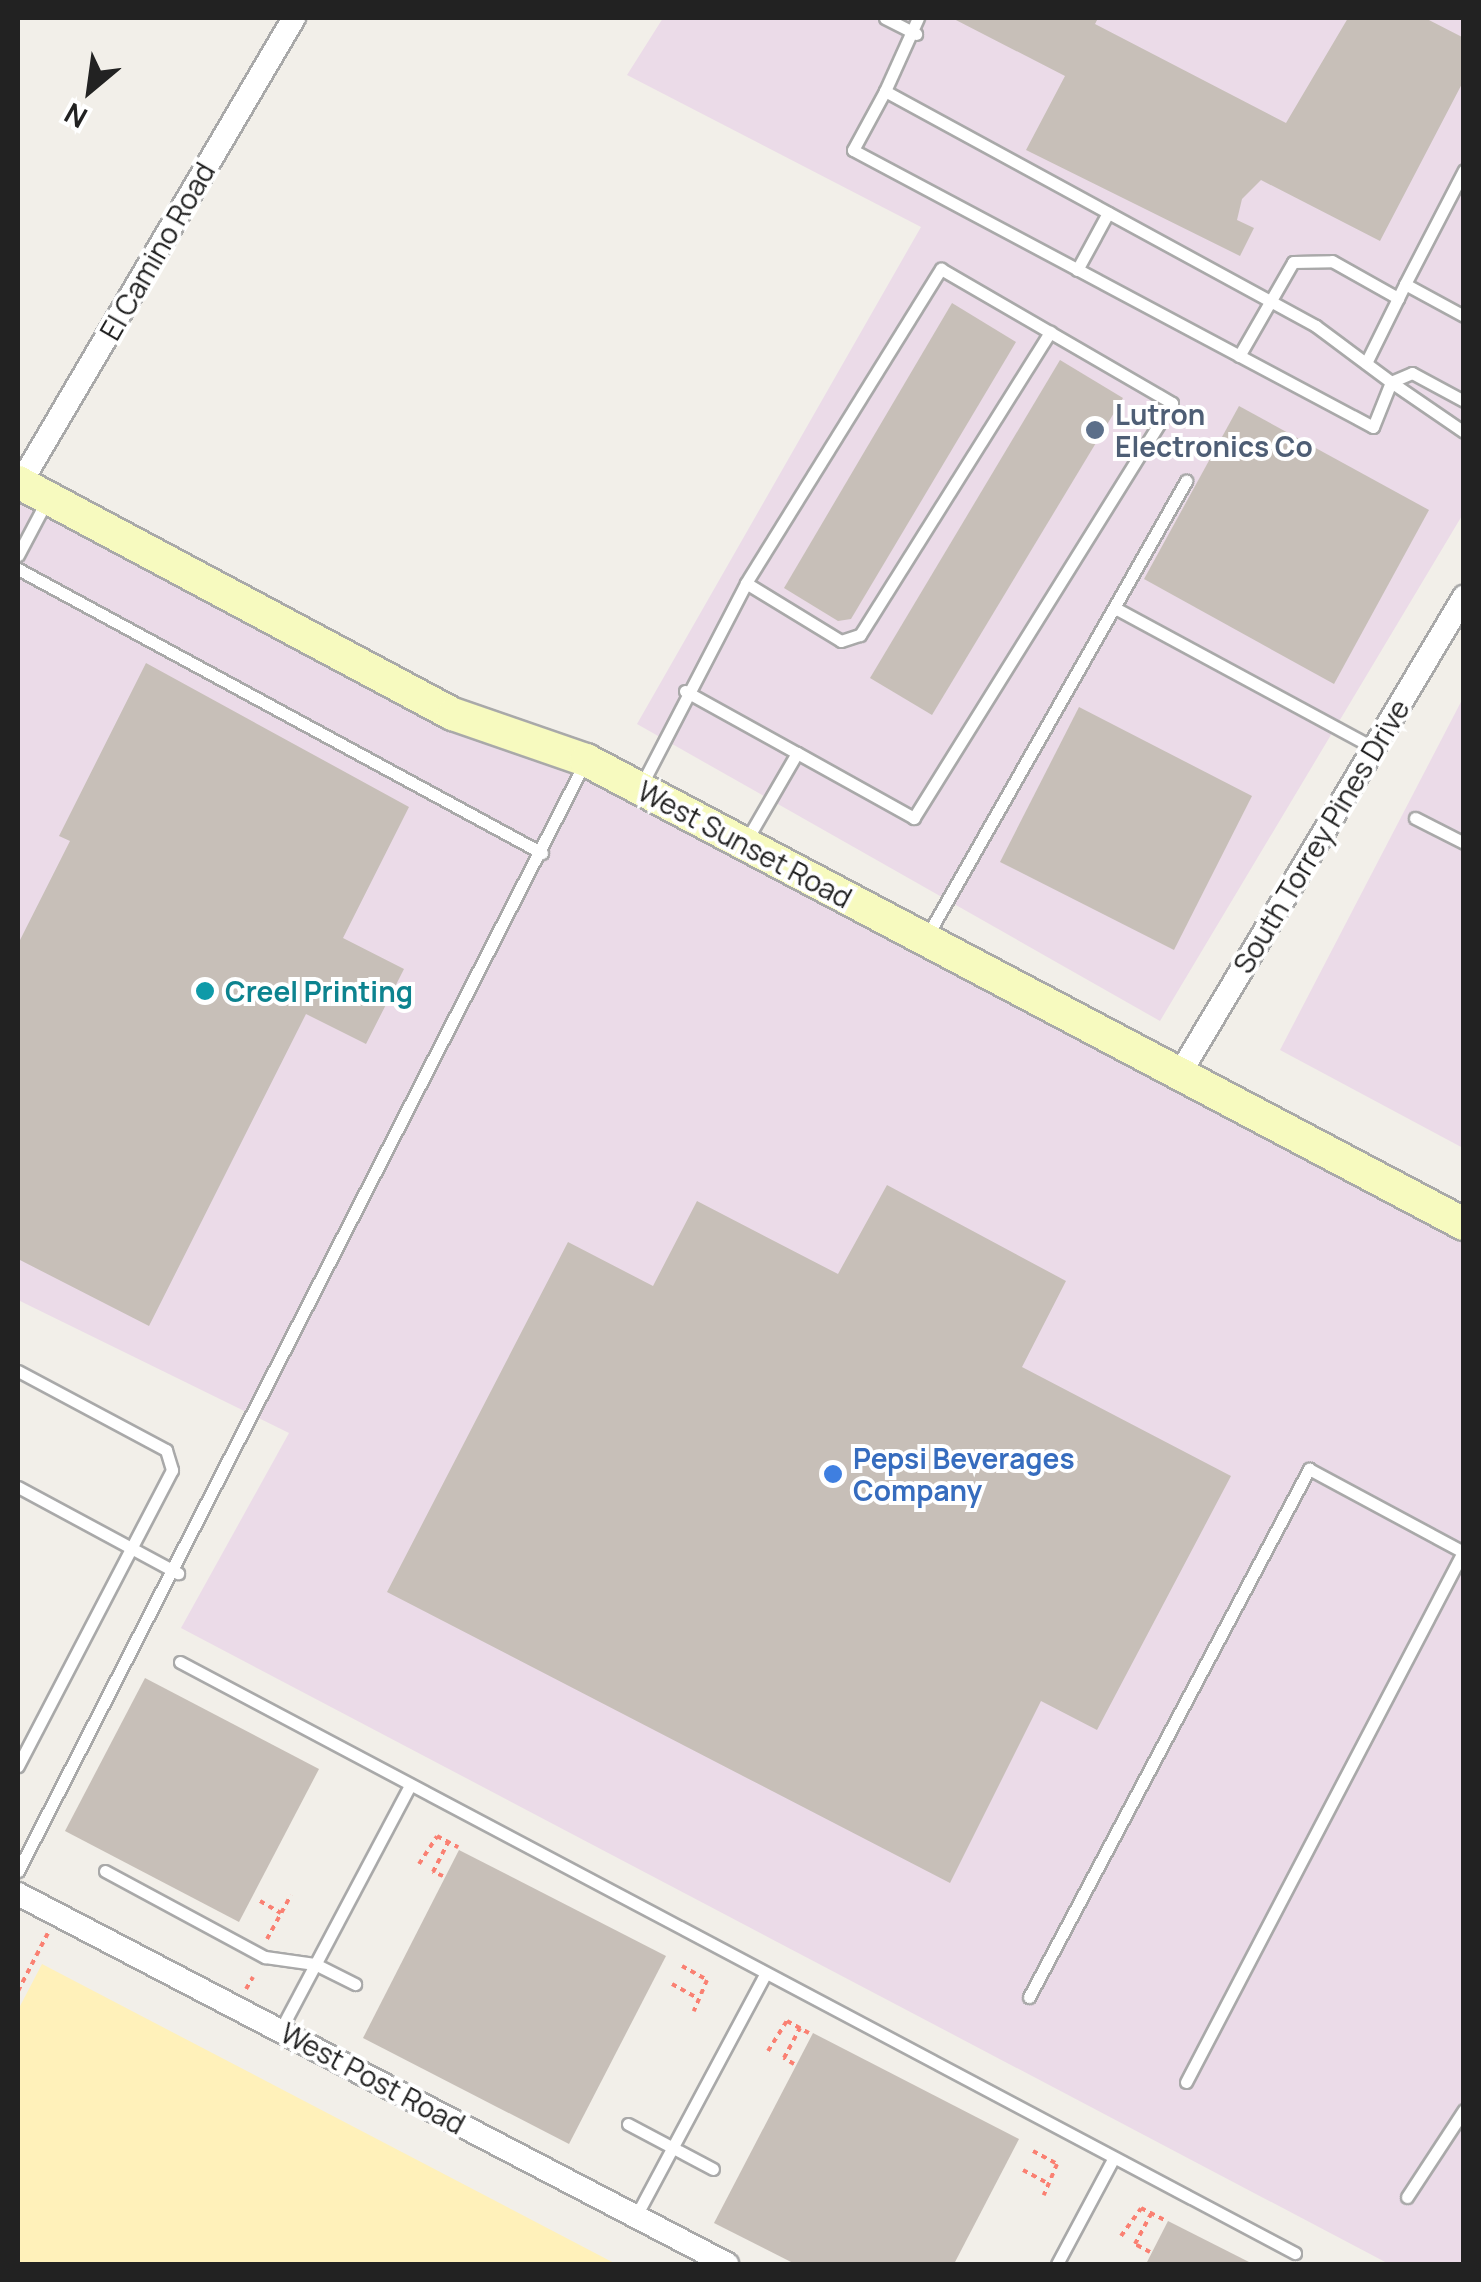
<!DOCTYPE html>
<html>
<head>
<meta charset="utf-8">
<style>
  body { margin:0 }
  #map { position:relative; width:1481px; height:2282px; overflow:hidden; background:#f2efe9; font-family:Manrope,sans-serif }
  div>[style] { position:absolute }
  .industrial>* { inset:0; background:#ebdbe8 }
  .sand>* { inset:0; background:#fff1ba }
  .building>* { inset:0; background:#c7bfb8 }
  .path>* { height:4px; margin-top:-2px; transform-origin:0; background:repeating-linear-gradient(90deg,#fa8072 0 5px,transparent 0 10px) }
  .roads { filter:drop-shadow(2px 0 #a9a9a9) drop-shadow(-2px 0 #a9a9a9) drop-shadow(0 2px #a9a9a9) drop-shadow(0 -2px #a9a9a9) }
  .service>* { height:11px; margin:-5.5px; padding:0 5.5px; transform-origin:5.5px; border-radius:5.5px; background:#fff }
  .minor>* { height:22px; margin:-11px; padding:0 11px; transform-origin:11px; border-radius:11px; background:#fff }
  .secondary>* { height:32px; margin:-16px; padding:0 16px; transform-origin:16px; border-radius:16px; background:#f7fabf }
  .dots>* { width:28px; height:28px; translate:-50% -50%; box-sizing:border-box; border:5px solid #fff; border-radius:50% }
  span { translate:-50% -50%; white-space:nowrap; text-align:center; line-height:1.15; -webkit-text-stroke:8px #fff; paint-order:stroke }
  .street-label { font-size:28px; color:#222 }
  .service-label { font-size:28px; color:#4e5e75; font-weight:700 }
  .left { translate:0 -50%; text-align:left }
  .culture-label { font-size:28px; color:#0d838f; font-weight:700 }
  .shop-label { font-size:28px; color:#366cbe; font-weight:700 }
  .frame { position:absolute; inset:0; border:20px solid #222; pointer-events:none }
  .north { position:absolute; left:40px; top:40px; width:100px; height:100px; -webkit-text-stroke:8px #fff; paint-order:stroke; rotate:209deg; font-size:28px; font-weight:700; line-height:40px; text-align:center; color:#222 }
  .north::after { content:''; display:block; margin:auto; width:35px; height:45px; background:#222; clip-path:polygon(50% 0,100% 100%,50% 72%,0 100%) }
</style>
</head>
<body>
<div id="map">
  <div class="industrial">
    <i style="clip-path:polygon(663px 18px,1463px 18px,1463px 514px,1160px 1021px,637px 724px,921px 227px,627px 75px)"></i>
    <i style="clip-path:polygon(18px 489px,453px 714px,586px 760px,1463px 1224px,1463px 2264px,1389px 2264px,181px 1628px,289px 1433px,18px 1300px)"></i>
    <i style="clip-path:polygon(1463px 698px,1463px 1148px,1280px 1050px)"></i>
  </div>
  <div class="sand">
    <i style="clip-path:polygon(42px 1964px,616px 2264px,18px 2264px,18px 2010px)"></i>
  </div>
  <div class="building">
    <i style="clip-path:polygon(952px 18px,1098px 18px,1095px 24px,1286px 123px,1348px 18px,1425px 18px,1464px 38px,1464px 80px,1380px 241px,1261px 180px,1242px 199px,1237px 220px,1254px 228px,1240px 256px,1026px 150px,1065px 76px)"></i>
    <i style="clip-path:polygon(952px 303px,1016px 342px,851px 619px,838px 621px,784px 588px)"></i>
    <i style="clip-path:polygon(1060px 360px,1123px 398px,932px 715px,870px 678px)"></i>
    <i style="clip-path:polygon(1239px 406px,1429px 510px,1334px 684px,1144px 579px)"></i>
    <i style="clip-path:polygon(146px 663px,409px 807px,343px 938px,404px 969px,366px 1044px,306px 1014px,149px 1326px,18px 1259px,18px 944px,70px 841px,59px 836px)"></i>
    <i style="clip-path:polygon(1079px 707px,1252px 796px,1174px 950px,1000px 862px)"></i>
    <i style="clip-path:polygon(887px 1185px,1066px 1281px,1022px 1367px,1231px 1476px,1097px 1730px,1041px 1701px,950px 1883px,387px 1592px,568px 1242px,653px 1286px,697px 1201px,838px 1274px)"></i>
    <i style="clip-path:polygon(145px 1678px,319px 1769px,239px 1922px,65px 1831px)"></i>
    <i style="clip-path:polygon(459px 1850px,666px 1956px,569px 2144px,363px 2038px)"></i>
    <i style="clip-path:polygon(813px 2033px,1019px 2139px,954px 2264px,795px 2264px,714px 2223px)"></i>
    <i style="clip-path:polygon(1168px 2221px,1253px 2264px,1146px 2264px)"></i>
  </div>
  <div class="path">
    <i style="left:419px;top:1864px;width:33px;rotate:-57deg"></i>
    <i style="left:437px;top:1836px;width:24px;rotate:28deg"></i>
    <i style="left:443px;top:1876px;width:11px;rotate:-158deg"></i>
    <i style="left:433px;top:1872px;width:34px;rotate:-63deg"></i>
    <i style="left:260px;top:1901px;width:24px;rotate:30deg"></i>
    <i style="left:267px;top:1939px;width:50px;rotate:-61.4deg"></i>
    <i style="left:682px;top:1966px;width:29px;rotate:29deg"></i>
    <i style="left:707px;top:1980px;width:34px;rotate:113deg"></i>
    <i style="left:672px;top:1984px;width:29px;rotate:29deg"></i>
    <i style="left:246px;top:1989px;width:14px;rotate:-60deg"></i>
    <i style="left:18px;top:1991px;width:65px;rotate:-62.7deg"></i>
    <i style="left:768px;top:2051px;width:36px;rotate:-58deg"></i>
    <i style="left:787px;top:2021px;width:25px;rotate:29deg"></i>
    <i style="left:794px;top:2064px;width:12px;rotate:-149deg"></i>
    <i style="left:784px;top:2058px;width:34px;rotate:-62deg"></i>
    <i style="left:1033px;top:2151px;width:27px;rotate:28deg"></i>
    <i style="left:1057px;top:2164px;width:34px;rotate:113deg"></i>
    <i style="left:1023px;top:2170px;width:27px;rotate:28deg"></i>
    <i style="left:1121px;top:2236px;width:34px;rotate:-54deg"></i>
    <i style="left:1141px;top:2208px;width:28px;rotate:27deg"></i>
    <i style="left:1150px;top:2252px;width:17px;rotate:-152deg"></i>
    <i style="left:1135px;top:2244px;width:34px;rotate:-62deg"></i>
  </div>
  <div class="roads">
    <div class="service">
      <i style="left:885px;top:18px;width:35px;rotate:27deg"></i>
      <i style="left:885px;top:91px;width:67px;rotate:118.5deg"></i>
      <i style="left:853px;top:150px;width:589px;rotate:28.04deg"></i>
      <i style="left:1373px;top:427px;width:48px;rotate:-68.2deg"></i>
      <i style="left:1391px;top:382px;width:94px;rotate:-143.3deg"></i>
      <i style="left:1316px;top:326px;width:491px;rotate:-151.4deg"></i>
      <i style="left:885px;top:91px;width:80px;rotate:-65.7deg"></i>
      <i style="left:1077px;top:270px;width:65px;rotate:-61.5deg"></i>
      <i style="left:1405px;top:284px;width:128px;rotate:-62.6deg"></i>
      <i style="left:1239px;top:356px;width:108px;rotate:-60.1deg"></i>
      <i style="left:1293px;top:262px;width:39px;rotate:-1deg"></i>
      <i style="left:1332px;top:261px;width:76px;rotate:29.3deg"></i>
      <i style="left:1366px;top:363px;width:88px;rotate:-63.7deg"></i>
      <i style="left:1405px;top:284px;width:67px;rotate:28.5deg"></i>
      <i style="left:1464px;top:401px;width:59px;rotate:-151.7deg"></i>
      <i style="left:1412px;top:373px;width:23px;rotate:157deg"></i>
      <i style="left:1391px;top:382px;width:88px;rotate:34.4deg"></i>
      <i style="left:18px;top:555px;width:60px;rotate:-62.2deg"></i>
      <i style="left:18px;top:569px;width:596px;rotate:28.46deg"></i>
      <i style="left:746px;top:583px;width:111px;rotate:31.4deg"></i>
      <i style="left:841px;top:641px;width:20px;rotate:-18deg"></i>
      <i style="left:860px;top:635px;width:358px;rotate:-57.9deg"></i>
      <i style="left:1115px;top:608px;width:294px;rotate:28.4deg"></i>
      <i style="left:685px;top:691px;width:128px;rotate:29deg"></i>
      <i style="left:642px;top:784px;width:226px;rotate:-62.6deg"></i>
      <i style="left:746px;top:583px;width:370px;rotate:-58.2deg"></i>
      <i style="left:941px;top:269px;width:267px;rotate:30.1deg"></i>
      <i style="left:1172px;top:403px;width:489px;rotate:121.9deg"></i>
      <i style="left:914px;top:818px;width:134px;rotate:-150.9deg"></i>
      <i style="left:797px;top:753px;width:102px;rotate:120.1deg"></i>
      <i style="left:1415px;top:818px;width:55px;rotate:27deg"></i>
      <i style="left:927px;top:936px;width:524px;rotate:-60.35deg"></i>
      <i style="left:18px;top:1371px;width:168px;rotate:28.1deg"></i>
      <i style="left:166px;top:1450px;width:21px;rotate:73deg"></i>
      <i style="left:172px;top:1470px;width:334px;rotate:117.5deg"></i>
      <i style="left:18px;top:1487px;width:182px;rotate:28.3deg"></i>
      <i style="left:180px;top:1662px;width:1262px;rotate:27.93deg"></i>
      <i style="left:18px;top:1871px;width:1243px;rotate:-62.92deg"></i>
      <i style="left:105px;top:1871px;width:182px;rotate:28.3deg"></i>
      <i style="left:265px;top:1957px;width:50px;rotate:8deg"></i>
      <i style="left:315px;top:1964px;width:45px;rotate:26.6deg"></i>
      <i style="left:1029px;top:1997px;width:598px;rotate:-62.06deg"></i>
      <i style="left:1309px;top:1469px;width:175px;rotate:28.3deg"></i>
      <i style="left:1463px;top:1552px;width:598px;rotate:117.59deg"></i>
      <i style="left:281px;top:2029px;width:276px;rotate:-62.1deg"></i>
      <i style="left:628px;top:2124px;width:96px;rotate:27.9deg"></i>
      <i style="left:1407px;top:2197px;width:104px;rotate:-56.8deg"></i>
      <i style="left:636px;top:2216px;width:274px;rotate:-61.9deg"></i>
      <i style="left:1057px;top:2264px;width:119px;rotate:-61.9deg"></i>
    </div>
    <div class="minor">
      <i style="left:20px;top:484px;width:541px;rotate:-59.55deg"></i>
      <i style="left:1179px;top:1075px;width:557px;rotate:-59.2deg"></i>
      <i style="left:18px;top:1894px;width:800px;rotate:27.56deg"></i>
    </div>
    <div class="secondary">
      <i style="left:18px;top:482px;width:493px;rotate:28.1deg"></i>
      <i style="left:453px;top:714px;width:141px;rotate:19.1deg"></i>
      <i style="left:586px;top:760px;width:993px;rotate:27.86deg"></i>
    </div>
  </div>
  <div class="dots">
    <i style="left:1095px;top:430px;background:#5c6f8a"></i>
    <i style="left:205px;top:991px;background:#0f9aa8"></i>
    <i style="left:833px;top:1474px;background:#3f7fe0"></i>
  </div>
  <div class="street-label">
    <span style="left:157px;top:251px;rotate:-60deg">El Camino Road</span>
    <span style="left:1321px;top:836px;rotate:-59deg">South Torrey Pines Drive</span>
    <span style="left:745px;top:844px;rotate:28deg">West Sunset Road</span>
    <span style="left:373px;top:2078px;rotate:28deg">West Post Road</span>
  </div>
  <div class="service-label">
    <span class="left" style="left:1115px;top:430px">Lutron<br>Electronics Co</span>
  </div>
  <div class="culture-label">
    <span class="left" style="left:225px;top:991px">Creel Printing</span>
  </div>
  <div class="shop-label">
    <span class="left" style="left:853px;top:1474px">Pepsi Beverages<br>Company</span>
  </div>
  <div class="frame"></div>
  <div class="north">N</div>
</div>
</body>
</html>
